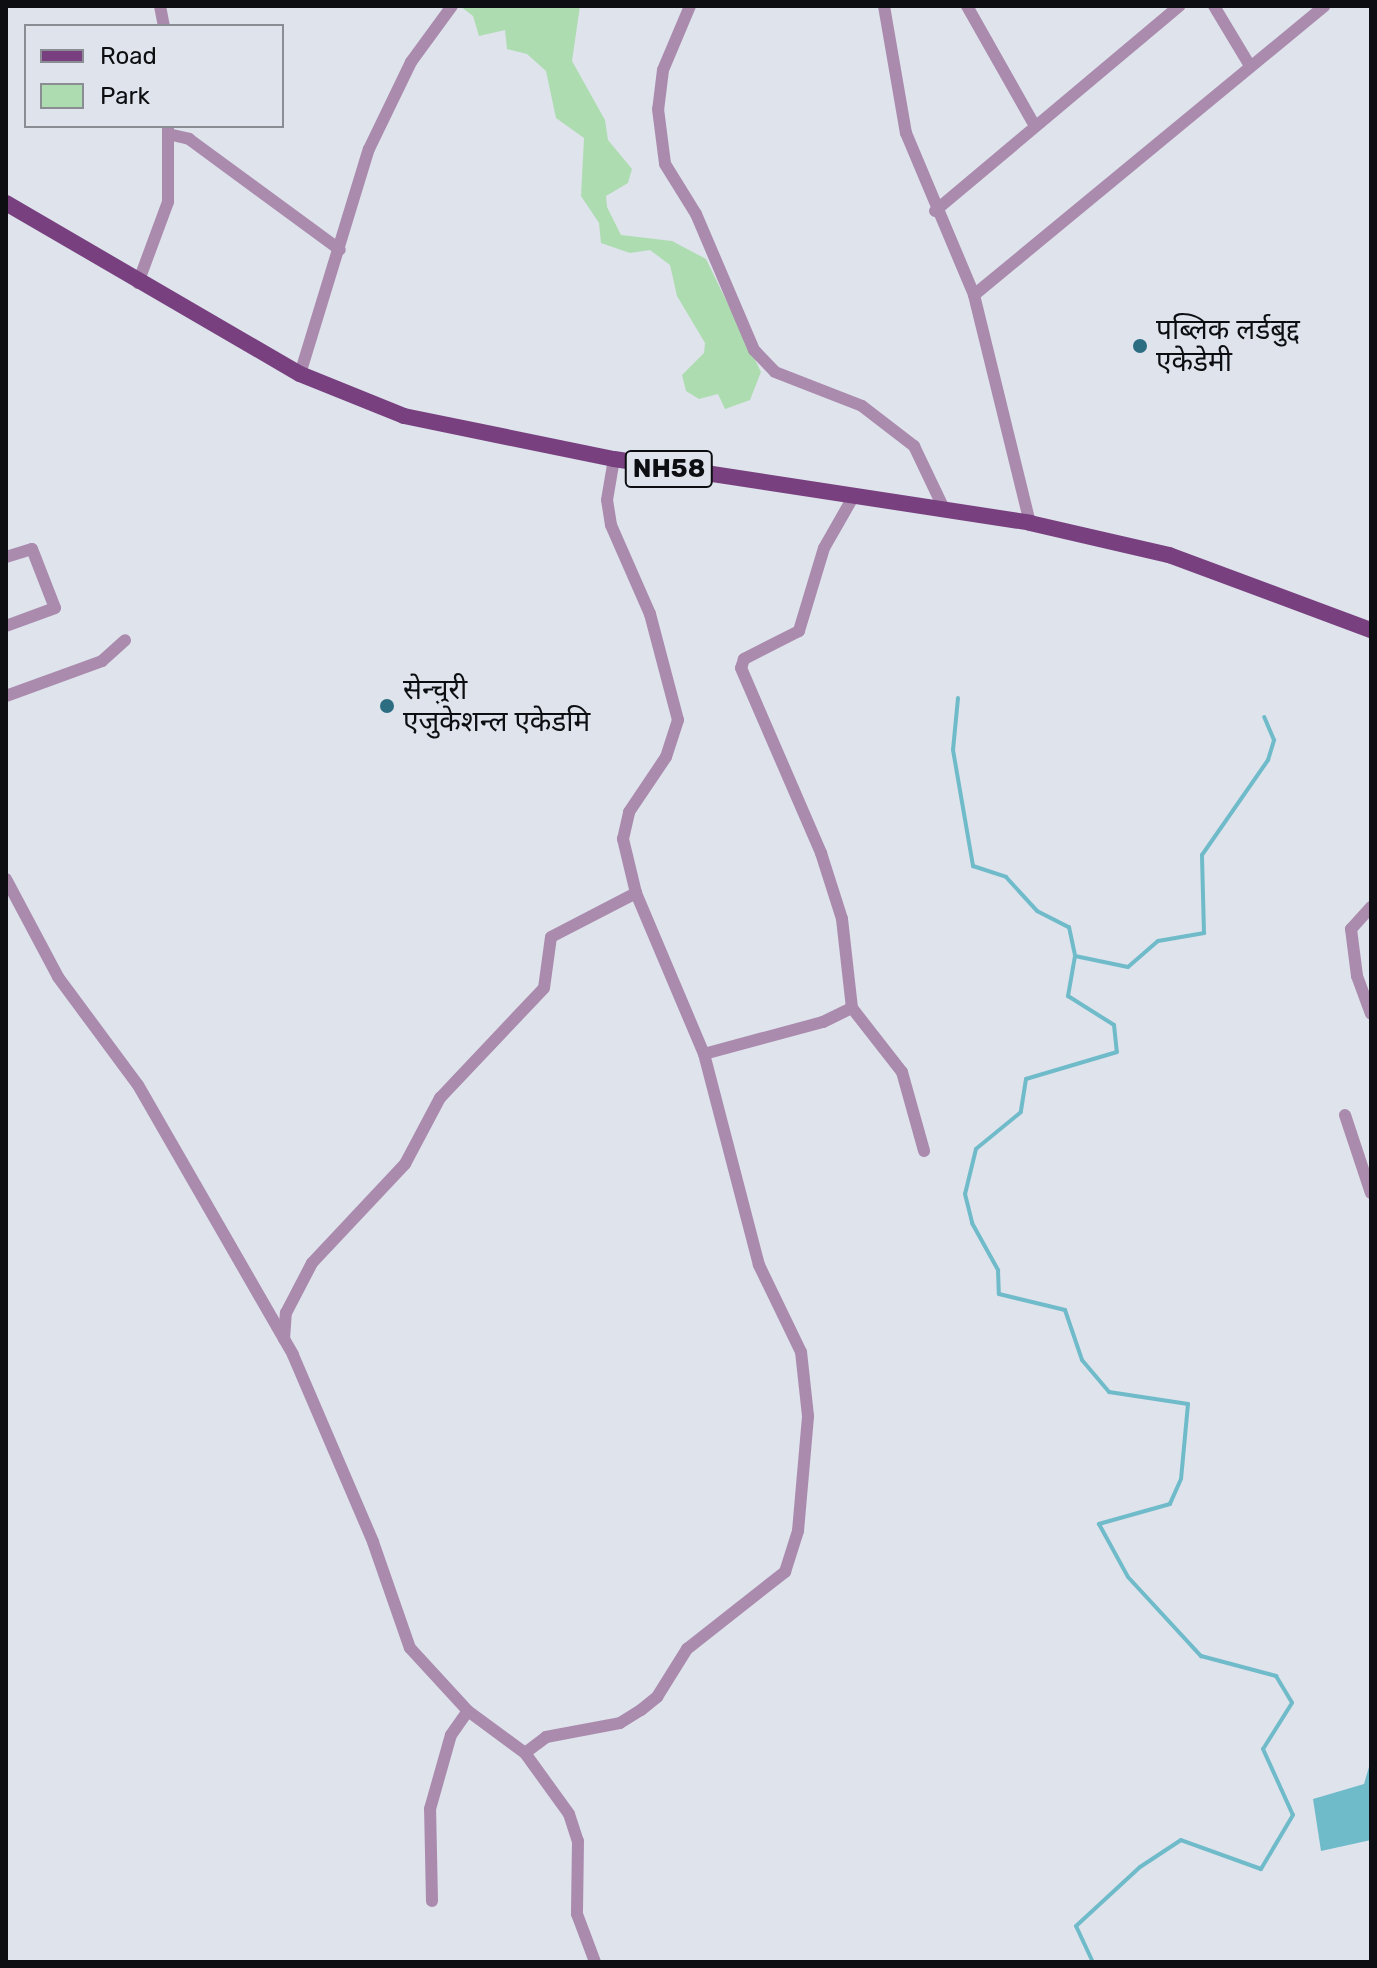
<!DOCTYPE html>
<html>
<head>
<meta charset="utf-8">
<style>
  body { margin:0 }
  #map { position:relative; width:1377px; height:1968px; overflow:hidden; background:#dee3ec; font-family:Rubik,"Noto Sans Devanagari",sans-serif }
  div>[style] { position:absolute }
  .green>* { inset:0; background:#aedcb1 }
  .water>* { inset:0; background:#70bbca }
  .stream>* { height:4px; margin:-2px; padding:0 2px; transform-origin:2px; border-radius:2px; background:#70bbca }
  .minor>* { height:12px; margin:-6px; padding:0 6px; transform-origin:6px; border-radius:6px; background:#aa8bae }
  .major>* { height:16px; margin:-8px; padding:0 8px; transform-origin:8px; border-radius:8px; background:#78407f }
  .dots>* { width:22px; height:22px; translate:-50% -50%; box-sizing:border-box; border:4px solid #dee3ec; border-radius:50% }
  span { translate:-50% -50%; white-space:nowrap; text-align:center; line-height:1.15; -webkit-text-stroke:8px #dee3ec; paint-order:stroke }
  .shield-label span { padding:2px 6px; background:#dee3ec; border:2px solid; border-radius:6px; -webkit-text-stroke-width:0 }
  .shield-label { font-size:26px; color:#0d0e11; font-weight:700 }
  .poi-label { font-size:28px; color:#0d0e11 }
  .left { translate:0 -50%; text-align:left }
  .frame { position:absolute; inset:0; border:8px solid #0d0e11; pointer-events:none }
  .legend { position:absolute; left:24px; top:24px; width:260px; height:104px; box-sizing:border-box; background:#dee3ec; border:2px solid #8a8e94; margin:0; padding:10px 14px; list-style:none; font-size:24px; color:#0d0e11 }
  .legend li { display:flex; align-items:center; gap:16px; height:40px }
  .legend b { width:40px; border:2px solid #8a8e94 }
</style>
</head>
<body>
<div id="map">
  <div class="green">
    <i style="clip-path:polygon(460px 6px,580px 6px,572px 61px,605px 120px,608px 140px,632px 169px,628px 183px,606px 196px,607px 207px,621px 235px,672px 241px,706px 259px,761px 372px,750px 400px,725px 409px,718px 394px,699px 399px,686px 391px,682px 375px,704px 353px,705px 343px,677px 296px,670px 265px,650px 250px,630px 253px,601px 243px,599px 223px,581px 196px,584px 138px,556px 118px,546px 71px,527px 54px,507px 49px,505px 30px,479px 36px,473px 16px)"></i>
  </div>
  <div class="water">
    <i style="clip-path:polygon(1371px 1760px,1371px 1840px,1321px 1851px,1313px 1799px,1364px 1784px)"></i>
  </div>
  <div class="stream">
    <i style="left:958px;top:698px;width:52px;rotate:95.5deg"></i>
    <i style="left:953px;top:750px;width:118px;rotate:80.2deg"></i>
    <i style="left:973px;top:866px;width:35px;rotate:18deg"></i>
    <i style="left:1006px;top:877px;width:46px;rotate:47.6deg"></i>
    <i style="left:1037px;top:911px;width:36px;rotate:27deg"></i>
    <i style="left:1069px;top:927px;width:30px;rotate:78deg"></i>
    <i style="left:1075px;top:956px;width:41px;rotate:99.9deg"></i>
    <i style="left:1068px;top:996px;width:54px;rotate:32.2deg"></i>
    <i style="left:1114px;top:1025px;width:27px;rotate:84deg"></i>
    <i style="left:1117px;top:1052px;width:95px;rotate:163.5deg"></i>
    <i style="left:1026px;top:1079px;width:33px;rotate:99deg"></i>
    <i style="left:1021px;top:1112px;width:58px;rotate:140.6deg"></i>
    <i style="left:976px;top:1149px;width:46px;rotate:103.7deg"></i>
    <i style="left:965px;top:1194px;width:30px;rotate:76deg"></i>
    <i style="left:972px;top:1223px;width:54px;rotate:61deg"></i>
    <i style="left:998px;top:1270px;width:24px;rotate:88deg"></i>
    <i style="left:999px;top:1294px;width:68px;rotate:13.6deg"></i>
    <i style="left:1065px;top:1310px;width:53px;rotate:71.2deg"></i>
    <i style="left:1082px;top:1360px;width:42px;rotate:49.8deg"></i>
    <i style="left:1109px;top:1392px;width:80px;rotate:8.6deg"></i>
    <i style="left:1188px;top:1404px;width:75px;rotate:95.3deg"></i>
    <i style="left:1181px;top:1479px;width:27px;rotate:114deg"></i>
    <i style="left:1170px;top:1504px;width:74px;rotate:164.3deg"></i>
    <i style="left:1099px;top:1524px;width:60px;rotate:61.3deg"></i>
    <i style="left:1128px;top:1577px;width:108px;rotate:47.3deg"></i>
    <i style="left:1201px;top:1656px;width:78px;rotate:14.9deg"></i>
    <i style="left:1276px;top:1676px;width:31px;rotate:59deg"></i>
    <i style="left:1292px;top:1703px;width:54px;rotate:122.2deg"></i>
    <i style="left:1263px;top:1749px;width:72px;rotate:65.6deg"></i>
    <i style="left:1293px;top:1815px;width:63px;rotate:120.7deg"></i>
    <i style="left:1261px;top:1869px;width:85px;rotate:-160.1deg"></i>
    <i style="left:1181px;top:1840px;width:49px;rotate:146.6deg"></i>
    <i style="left:1140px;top:1867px;width:87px;rotate:137.3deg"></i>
    <i style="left:1076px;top:1926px;width:40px;rotate:65deg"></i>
    <i style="left:1075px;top:956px;width:54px;rotate:11.7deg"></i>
    <i style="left:1128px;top:967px;width:40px;rotate:-41deg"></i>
    <i style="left:1158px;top:941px;width:47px;rotate:-9.9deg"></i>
    <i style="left:1204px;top:933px;width:78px;rotate:-91.5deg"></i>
    <i style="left:1202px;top:855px;width:116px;rotate:-55.2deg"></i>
    <i style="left:1268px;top:760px;width:21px;rotate:-73deg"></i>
    <i style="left:1274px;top:740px;width:25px;rotate:-113deg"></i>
  </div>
  <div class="minor">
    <i style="left:160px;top:6px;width:20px;rotate:79deg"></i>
    <i style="left:690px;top:6px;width:69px;rotate:112.9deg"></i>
    <i style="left:663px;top:70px;width:39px;rotate:97deg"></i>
    <i style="left:658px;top:109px;width:55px;rotate:82.7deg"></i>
    <i style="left:665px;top:164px;width:59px;rotate:58.2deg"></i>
    <i style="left:696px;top:214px;width:148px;rotate:66.9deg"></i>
    <i style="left:754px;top:350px;width:30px;rotate:46deg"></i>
    <i style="left:775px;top:372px;width:93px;rotate:21.3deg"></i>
    <i style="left:862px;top:406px;width:66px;rotate:37.6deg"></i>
    <i style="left:914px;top:446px;width:70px;rotate:64.5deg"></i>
    <i style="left:884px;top:6px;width:129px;rotate:80.2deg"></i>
    <i style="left:906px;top:133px;width:176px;rotate:67.2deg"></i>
    <i style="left:974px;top:295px;width:235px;rotate:76.2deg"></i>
    <i style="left:967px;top:6px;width:138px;rotate:60.5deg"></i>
    <i style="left:1214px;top:6px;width:70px;rotate:59deg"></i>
    <i style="left:168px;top:134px;width:22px;rotate:13deg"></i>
    <i style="left:189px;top:139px;width:187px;rotate:36.3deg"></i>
    <i style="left:935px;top:211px;width:319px;rotate:-40deg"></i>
    <i style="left:138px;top:283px;width:86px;rotate:-69.7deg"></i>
    <i style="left:168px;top:202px;width:74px;rotate:-90deg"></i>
    <i style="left:974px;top:295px;width:454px;rotate:-39.5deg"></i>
    <i style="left:300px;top:374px;width:235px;rotate:-73deg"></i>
    <i style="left:369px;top:149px;width:97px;rotate:-64.2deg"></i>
    <i style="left:411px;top:62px;width:69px;rotate:-53.8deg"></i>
    <i style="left:852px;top:499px;width:56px;rotate:119.7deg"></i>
    <i style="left:824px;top:548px;width:87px;rotate:106.8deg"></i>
    <i style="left:799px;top:631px;width:62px;rotate:153deg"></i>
    <i style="left:744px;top:659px;width:9px;rotate:108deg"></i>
    <i style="left:741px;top:668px;width:202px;rotate:66.6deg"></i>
    <i style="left:821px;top:853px;width:69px;rotate:72.3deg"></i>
    <i style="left:842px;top:919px;width:90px;rotate:83.6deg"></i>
    <i style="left:852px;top:1008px;width:81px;rotate:52deg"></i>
    <i style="left:902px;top:1072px;width:82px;rotate:74.4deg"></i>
    <i style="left:6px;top:557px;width:27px;rotate:-17deg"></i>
    <i style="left:32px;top:549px;width:63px;rotate:68.7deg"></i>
    <i style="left:55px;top:608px;width:52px;rotate:159.8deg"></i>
    <i style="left:6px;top:696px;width:102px;rotate:-20deg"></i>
    <i style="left:102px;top:661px;width:31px;rotate:-42deg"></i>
    <i style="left:6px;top:879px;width:111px;rotate:62deg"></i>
    <i style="left:58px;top:977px;width:134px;rotate:53.5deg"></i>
    <i style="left:138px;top:1085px;width:311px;rotate:60.1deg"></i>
    <i style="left:293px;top:1355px;width:203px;rotate:66.8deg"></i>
    <i style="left:373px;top:1542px;width:112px;rotate:70.8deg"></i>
    <i style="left:410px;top:1648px;width:86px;rotate:47.4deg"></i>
    <i style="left:468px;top:1711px;width:71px;rotate:36.4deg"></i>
    <i style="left:525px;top:1753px;width:75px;rotate:54.2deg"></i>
    <i style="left:569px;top:1814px;width:28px;rotate:72deg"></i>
    <i style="left:578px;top:1841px;width:73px;rotate:90.8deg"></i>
    <i style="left:577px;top:1914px;width:51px;rotate:69.4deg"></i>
    <i style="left:1371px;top:907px;width:30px;rotate:132deg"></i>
    <i style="left:1351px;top:929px;width:47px;rotate:82.7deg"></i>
    <i style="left:1357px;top:976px;width:40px;rotate:69.8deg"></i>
    <i style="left:704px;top:1054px;width:123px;rotate:-15.1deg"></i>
    <i style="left:823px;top:1022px;width:32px;rotate:-26deg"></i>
    <i style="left:1345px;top:1115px;width:82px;rotate:71.6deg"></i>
    <i style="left:284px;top:1339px;width:26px;rotate:-86deg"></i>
    <i style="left:286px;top:1313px;width:56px;rotate:-62.5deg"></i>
    <i style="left:312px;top:1263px;width:136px;rotate:-46.8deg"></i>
    <i style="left:405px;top:1164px;width:75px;rotate:-62.1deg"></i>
    <i style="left:440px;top:1098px;width:151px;rotate:-46.6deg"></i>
    <i style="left:544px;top:988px;width:51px;rotate:-82.2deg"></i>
    <i style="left:551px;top:937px;width:96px;rotate:-27.4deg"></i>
    <i style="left:525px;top:1753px;width:26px;rotate:-37deg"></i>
    <i style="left:546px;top:1737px;width:75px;rotate:-10.7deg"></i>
    <i style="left:620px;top:1723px;width:25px;rotate:-32deg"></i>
    <i style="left:641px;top:1710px;width:21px;rotate:-39deg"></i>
    <i style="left:657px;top:1697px;width:57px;rotate:-58deg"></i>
    <i style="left:687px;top:1649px;width:125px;rotate:-38.2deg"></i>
    <i style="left:785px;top:1572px;width:43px;rotate:-72.4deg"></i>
    <i style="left:798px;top:1531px;width:115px;rotate:-85deg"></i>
    <i style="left:808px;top:1416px;width:64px;rotate:-96.2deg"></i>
    <i style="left:801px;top:1352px;width:97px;rotate:-115.8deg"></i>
    <i style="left:759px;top:1265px;width:218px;rotate:-104.6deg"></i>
    <i style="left:704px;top:1054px;width:175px;rotate:-112.9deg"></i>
    <i style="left:636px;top:893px;width:56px;rotate:-103.5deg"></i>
    <i style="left:623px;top:839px;width:28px;rotate:-77deg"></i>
    <i style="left:629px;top:812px;width:66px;rotate:-56.1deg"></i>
    <i style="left:666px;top:757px;width:39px;rotate:-72deg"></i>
    <i style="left:678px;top:720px;width:110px;rotate:-104.8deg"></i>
    <i style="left:650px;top:614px;width:97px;rotate:-113.7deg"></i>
    <i style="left:611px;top:525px;width:25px;rotate:-99deg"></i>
    <i style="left:607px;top:500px;width:42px;rotate:-80.3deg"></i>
    <i style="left:432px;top:1901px;width:92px;rotate:-91.2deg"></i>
    <i style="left:430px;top:1809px;width:77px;rotate:-74.2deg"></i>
    <i style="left:451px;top:1735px;width:29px;rotate:-55deg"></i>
  </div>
  <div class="major">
    <i style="left:6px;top:203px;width:340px;rotate:30.2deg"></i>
    <i style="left:300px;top:374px;width:112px;rotate:22deg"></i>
    <i style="left:404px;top:416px;width:214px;rotate:11.6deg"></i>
    <i style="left:614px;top:459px;width:421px;rotate:8.7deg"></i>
    <i style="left:1030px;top:523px;width:143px;rotate:13deg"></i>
    <i style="left:1169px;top:555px;width:215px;rotate:20.4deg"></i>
  </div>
  <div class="dots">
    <i style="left:1140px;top:346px;background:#2c6d81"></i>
    <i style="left:387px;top:706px;background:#2c6d81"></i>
  </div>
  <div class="shield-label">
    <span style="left:669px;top:469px">NH58</span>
  </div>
  <div class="poi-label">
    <span class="left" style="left:1156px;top:346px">पब्लिक लर्डबुद्द<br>एकेडेमी</span>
    <span class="left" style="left:403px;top:706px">सेन्चुरी<br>एजुकेशन्ल एकेडमि</span>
  </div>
  <div class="frame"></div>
  <ul class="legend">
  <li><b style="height:10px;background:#78407f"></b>Road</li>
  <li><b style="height:22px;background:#aedcb1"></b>Park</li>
  </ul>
</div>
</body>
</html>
